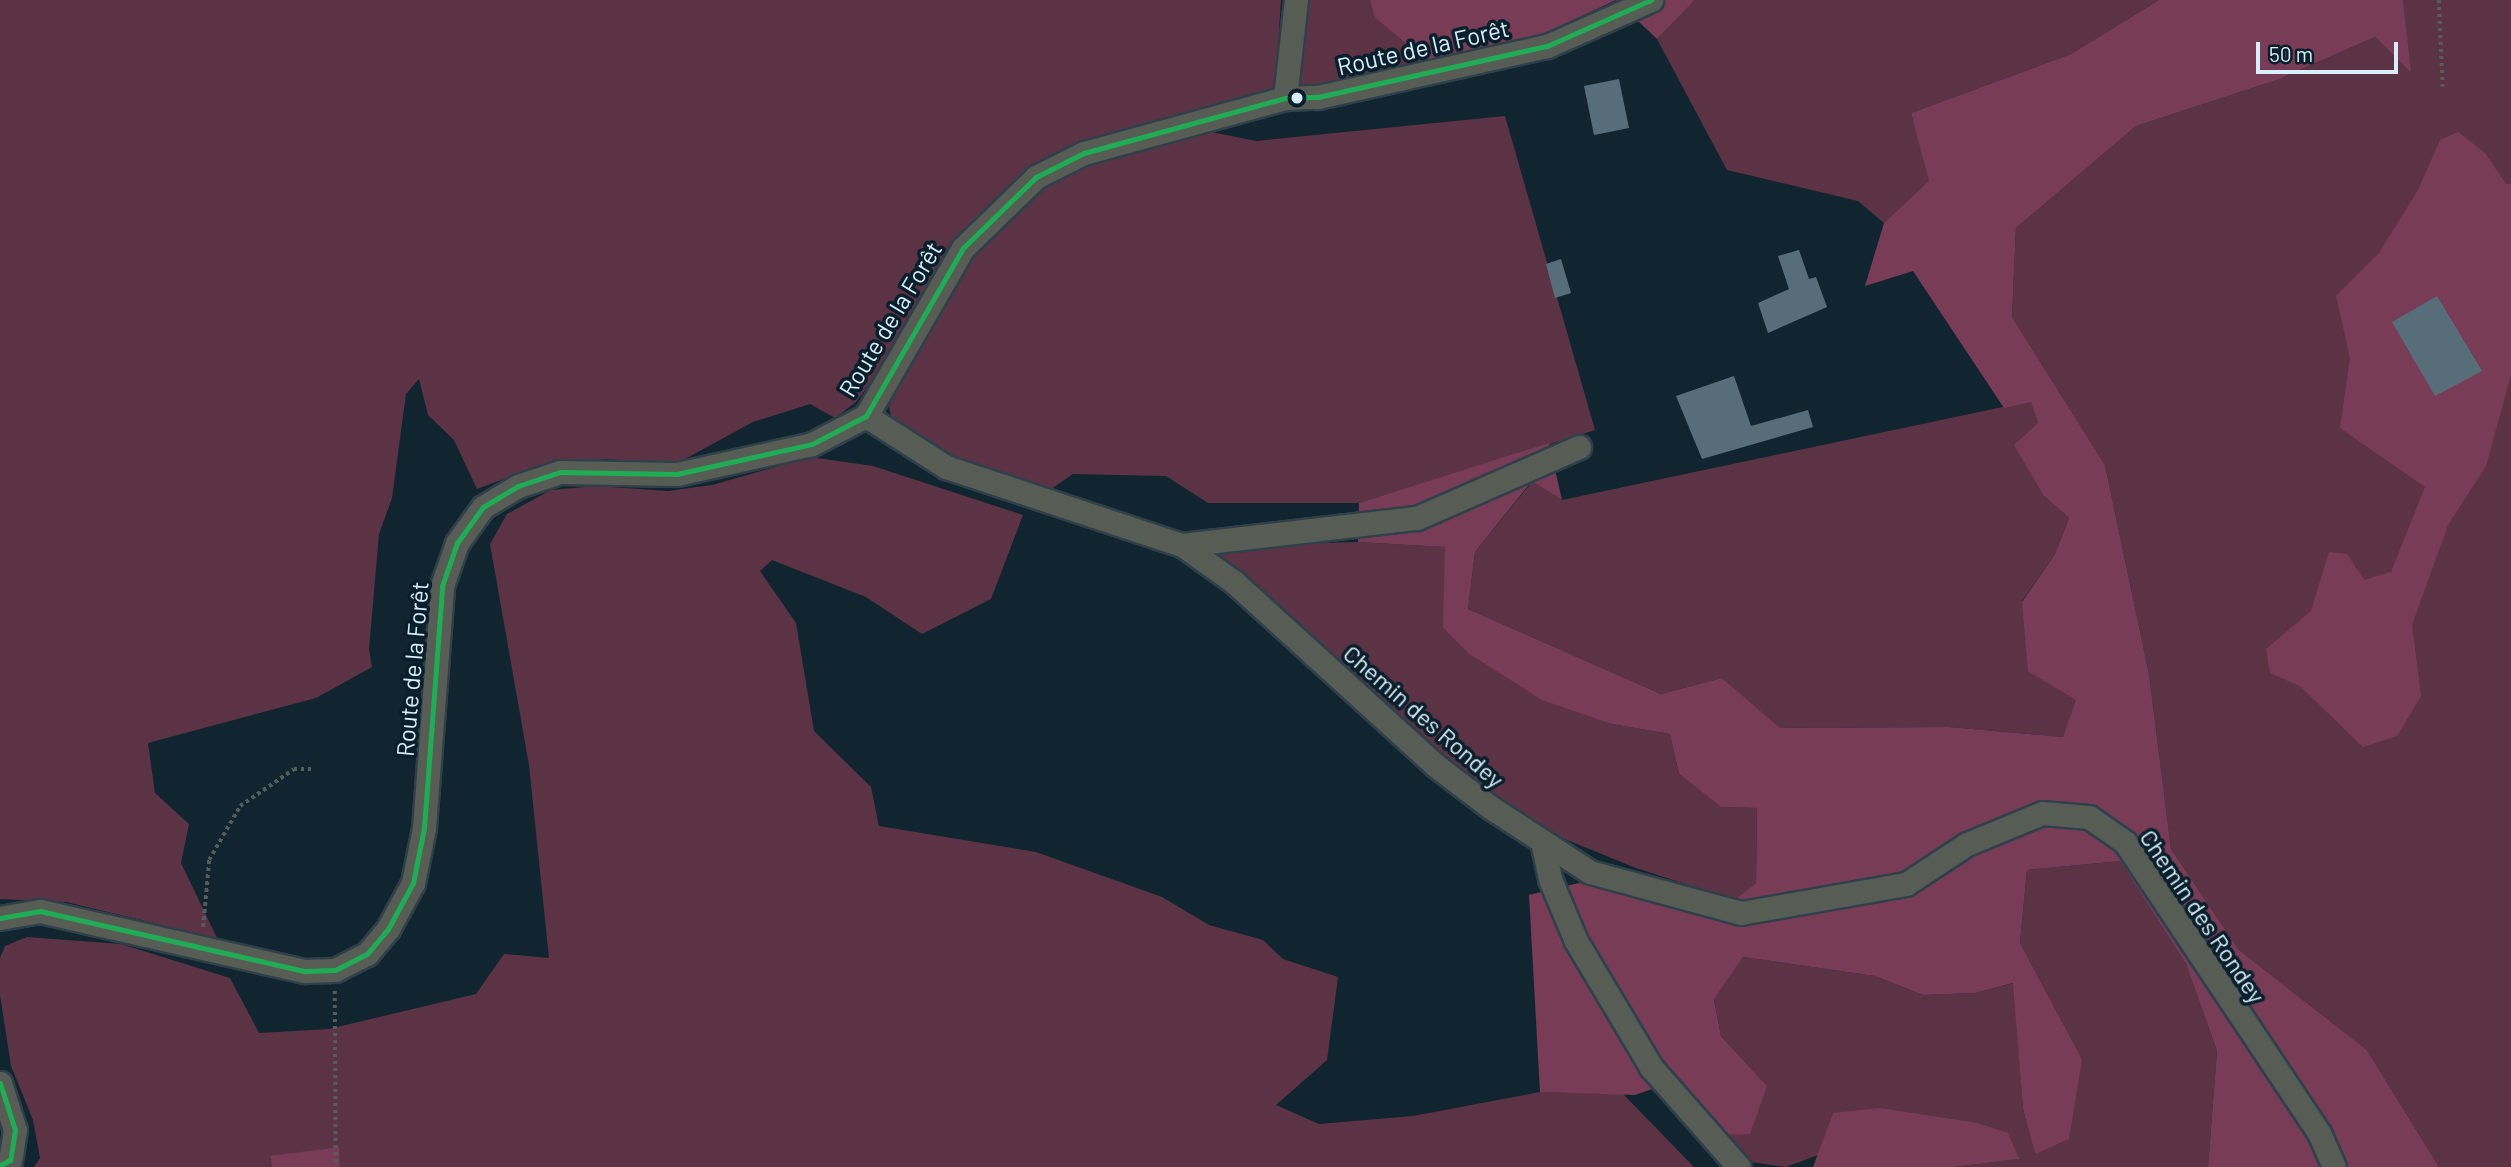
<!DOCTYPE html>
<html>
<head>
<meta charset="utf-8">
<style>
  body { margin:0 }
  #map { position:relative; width:2511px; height:1167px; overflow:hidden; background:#102530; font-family:Barlow,sans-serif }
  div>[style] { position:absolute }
  .green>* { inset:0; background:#5c3345 }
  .forest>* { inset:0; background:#793c57 }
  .building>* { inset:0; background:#576e7a }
  .path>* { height:3.5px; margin-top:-1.75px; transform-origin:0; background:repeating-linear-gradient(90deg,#555d5b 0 3.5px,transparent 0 7px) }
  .roads { filter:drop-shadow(2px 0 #2f404a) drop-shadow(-2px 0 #2f404a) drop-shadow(0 2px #2f404a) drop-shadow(0 -2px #2f404a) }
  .minor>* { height:23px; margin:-11.5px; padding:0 11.5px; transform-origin:11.5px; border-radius:11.5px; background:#575c55 }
  .bus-1>* { height:5px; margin:-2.5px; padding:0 2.5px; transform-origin:2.5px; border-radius:2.5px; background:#20ac55 }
  .dots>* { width:19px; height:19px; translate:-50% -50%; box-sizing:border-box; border:4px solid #091f2b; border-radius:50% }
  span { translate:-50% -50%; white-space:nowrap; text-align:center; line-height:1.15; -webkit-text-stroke:7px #091f2b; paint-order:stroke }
  .street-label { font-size:24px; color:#d9edfa }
  .scale { position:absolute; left:2256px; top:42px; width:142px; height:32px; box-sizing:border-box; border:4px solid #d9edfa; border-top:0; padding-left:9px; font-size:21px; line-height:24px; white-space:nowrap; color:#d9edfa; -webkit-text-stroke:5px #091f2b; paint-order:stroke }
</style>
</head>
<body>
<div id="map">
  <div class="green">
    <i style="clip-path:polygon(0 0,1281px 0,1275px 93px,1027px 171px,856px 402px,835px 418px,810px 404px,753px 422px,674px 465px,608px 459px,549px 462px,477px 489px,454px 440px,428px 415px,419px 379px,406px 394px,392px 498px,379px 534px,369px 649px,372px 667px,316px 698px,148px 743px,155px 793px,189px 824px,181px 863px,217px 938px,66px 902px,0 899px)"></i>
    <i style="clip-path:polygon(1304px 0,1370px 0,1375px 18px,1426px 60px,1315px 88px,1301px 84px,1293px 74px)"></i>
    <i style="clip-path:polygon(1695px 0,2159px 0,2071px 54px,1911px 113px,1930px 181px,1884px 223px,1858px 201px,1727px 170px,1657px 39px)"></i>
    <i style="clip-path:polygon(2403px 0,2511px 0,2511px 1167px,2439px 1167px,2367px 1050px,2239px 950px,2171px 849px,2149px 674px,2105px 465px,2012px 317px,2016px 228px,2136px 126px,2277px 80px,2375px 37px,2410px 72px)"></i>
    <i style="clip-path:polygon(1505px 116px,1595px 430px,1359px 503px,1208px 503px,1166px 476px,1073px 474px,1051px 489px,947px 464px,892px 421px,889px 407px,897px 389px,965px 266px,987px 237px,1038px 188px,1080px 165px,1206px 131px,1256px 141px)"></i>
    <i style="clip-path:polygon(2031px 401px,2038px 423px,2044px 496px,2069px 518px,2055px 554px,2022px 601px,2077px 700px,2063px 737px,1949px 727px,1779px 728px,1722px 678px,1661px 694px,1468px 609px,1475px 552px,1533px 481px,1562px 500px)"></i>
    <i style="clip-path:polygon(810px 457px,873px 466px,1023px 515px,991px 599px,922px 634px,866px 597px,772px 560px,760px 571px,796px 623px,814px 731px,871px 787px,879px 826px,1036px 852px,1162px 897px,1209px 925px,1263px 940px,1283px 959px,1338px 977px,1327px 1060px,1276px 1105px,1319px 1124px,1413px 1116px,1540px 1092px,1623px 1094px,1694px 1167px,340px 1167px,338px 1147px,270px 1157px,272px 1167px,34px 1167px,40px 1158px,33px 1120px,11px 1066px,0 995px,0 958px,5px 946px,27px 937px,121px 944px,230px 978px,259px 1033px,329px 1029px,476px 994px,504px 954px,549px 958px,529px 765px,490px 544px,507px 514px,551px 490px,596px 486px,668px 491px,712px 485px)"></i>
    <i style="clip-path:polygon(1358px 542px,1446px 547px,1444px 629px,1468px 653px,1612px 724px,1670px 734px,1679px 774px,1721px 807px,1757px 808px,1756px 883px,1735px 900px,1636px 868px,1545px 831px,1482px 794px,1221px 560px,1213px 546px)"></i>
    <i style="clip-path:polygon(2120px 861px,2186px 964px,2217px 1051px,2208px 1167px,1954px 1167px,2018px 1159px,1833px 1113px,1818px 1155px,1786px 1167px,1744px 1161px,1717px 1135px,1767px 1086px,1721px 1036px,1714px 998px,1743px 957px,1875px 976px,1923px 995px,1975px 993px,2014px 983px,2023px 1109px,2035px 1154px,2082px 1059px,2020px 943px,2027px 870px)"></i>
  </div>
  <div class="forest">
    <i style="clip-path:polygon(1370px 0,1695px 0,1657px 39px,1616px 0,1543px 34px,1426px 60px,1375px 18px)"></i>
    <i style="clip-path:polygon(2159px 0,2403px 0,2411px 73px,2375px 37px,2277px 80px,2136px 126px,2016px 228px,2012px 317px,2105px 465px,2149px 674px,2171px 849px,2239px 950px,2367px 1050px,2439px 1167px,2208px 1167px,2217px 1051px,2186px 964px,2120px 861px,2027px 870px,2020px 943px,2082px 1059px,2069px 1139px,2035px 1154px,2023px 1109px,2013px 983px,1975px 993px,1923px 995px,1875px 976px,1743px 957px,1714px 999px,1721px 1036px,1767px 1086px,1750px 1134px,1717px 1135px,1675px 1081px,1635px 1095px,1540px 1092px,1529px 895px,1591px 880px,1717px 914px,1756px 883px,1757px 808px,1721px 807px,1679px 774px,1670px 734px,1612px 724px,1542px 700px,1468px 653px,1443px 628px,1445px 547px,1358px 542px,1359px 503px,1549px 443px,1562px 500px,1532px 481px,1475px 552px,1468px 609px,1661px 694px,1722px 678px,1780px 728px,1949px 727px,2063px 737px,2076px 700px,2028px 671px,2022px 602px,2055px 554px,2069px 518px,2044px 496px,2014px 445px,2038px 423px,2031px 402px,2004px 408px,1913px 271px,1865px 286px,1884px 223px,1929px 181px,1911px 113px,2071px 54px)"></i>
    <i style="clip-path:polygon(2458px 132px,2485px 153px,2506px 184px,2511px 184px,2511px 375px,2486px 466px,2448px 525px,2412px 625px,2421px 696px,2397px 736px,2363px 747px,2300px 686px,2270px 673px,2266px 649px,2311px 611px,2329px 552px,2347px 554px,2364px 580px,2391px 572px,2425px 487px,2340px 428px,2350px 358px,2336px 296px,2379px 253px,2418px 190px,2440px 140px)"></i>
    <i style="clip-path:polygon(1880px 1108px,1977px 1123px,2008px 1133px,2019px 1159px,1954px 1167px,1813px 1167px,1833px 1113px)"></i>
    <i style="clip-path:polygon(339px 1147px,340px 1167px,272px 1167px,270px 1156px)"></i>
  </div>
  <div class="building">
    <i style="clip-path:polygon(1619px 79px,1629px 128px,1594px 135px,1584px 86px)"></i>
    <i style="clip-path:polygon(1799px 250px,1809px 279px,1816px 277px,1827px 307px,1768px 333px,1758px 303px,1789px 289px,1778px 256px)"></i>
    <i style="clip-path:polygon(1561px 259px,1571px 293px,1555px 298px,1546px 264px)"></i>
    <i style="clip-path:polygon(2437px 296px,2482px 371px,2435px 396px,2392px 322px)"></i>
    <i style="clip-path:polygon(1734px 376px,1751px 426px,1808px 410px,1813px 427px,1702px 459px,1676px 396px)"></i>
  </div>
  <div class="path">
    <i style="left:2439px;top:0;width:87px;rotate:87.4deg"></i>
    <i style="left:203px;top:927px;width:67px;rotate:-84.9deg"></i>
    <i style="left:209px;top:860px;width:62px;rotate:-60.1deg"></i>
    <i style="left:240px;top:806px;width:65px;rotate:-34.4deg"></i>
    <i style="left:294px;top:769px;width:17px"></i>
    <i style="left:335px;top:991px;width:176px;rotate:89.7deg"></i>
  </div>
  <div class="roads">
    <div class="minor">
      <i style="left:1285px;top:98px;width:99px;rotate:-83.6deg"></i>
      <i style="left:866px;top:416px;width:95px;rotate:32.5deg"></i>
      <i style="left:946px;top:467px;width:249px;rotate:18.3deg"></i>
      <i style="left:1182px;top:545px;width:64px;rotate:35.4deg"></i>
      <i style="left:1234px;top:582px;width:272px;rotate:42.3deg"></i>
      <i style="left:1435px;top:765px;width:69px;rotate:37.4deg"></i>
      <i style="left:1490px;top:807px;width:119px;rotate:33deg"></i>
      <i style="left:1590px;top:872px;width:156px;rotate:15.2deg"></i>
      <i style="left:1741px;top:913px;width:168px;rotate:-10deg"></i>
      <i style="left:1906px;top:884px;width:73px;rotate:-33.3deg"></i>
      <i style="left:1967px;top:844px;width:81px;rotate:-22.5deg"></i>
      <i style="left:2042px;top:813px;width:47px;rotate:4.9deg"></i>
      <i style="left:2089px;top:817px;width:44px;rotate:34.8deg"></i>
      <i style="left:2125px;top:842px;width:350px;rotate:56.3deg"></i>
      <i style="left:2319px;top:1133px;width:37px;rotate:66deg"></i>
      <i style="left:1182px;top:545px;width:237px;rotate:-6.6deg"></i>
      <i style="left:1417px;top:518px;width:177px;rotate:-23.7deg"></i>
      <i style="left:1542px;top:841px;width:39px;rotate:78deg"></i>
      <i style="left:1550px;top:879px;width:67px;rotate:67.2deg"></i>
      <i style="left:1576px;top:941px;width:147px;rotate:59.2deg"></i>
      <i style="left:1651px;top:1067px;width:133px;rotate:48.7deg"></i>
      <i style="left:0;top:918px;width:41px;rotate:-9.9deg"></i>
      <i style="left:40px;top:911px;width:272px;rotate:12.8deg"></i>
      <i style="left:305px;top:971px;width:30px;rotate:-2deg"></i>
      <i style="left:335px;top:970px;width:36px;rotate:-27deg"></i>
      <i style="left:367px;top:954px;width:33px;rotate:-50deg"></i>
      <i style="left:388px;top:929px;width:52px;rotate:-61.5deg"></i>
      <i style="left:413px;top:883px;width:56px;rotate:-78.7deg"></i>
      <i style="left:424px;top:828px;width:243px;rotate:-85.7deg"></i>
      <i style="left:442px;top:586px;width:46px;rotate:-70.8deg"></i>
      <i style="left:457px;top:543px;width:44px;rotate:-54.2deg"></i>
      <i style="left:483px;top:507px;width:41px;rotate:-31deg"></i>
      <i style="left:518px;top:486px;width:44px;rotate:-18.4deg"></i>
      <i style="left:560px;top:472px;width:117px;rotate:1deg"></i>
      <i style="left:677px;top:474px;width:138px;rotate:-12.5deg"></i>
      <i style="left:812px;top:444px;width:61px;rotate:-27.4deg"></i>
      <i style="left:866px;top:416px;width:194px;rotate:-60deg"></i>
      <i style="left:963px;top:248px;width:102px;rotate:-44.2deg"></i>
      <i style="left:1036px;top:177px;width:54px;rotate:-26.6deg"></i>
      <i style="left:1084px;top:153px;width:208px;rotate:-15.3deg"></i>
      <i style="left:1285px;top:98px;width:33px;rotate:-2deg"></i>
      <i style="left:1318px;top:97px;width:235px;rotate:-12.6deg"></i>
      <i style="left:1547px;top:46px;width:114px;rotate:-23.9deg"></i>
      <i style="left:0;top:1083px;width:49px;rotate:72.3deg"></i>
      <i style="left:15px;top:1130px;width:30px;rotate:99deg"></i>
      <i style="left:10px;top:1160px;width:11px;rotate:153deg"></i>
    </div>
  </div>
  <div class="bus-1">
    <i style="left:0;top:918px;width:41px;rotate:-9.9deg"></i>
    <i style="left:40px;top:911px;width:272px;rotate:12.8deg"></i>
    <i style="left:305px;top:971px;width:30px;rotate:-2deg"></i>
    <i style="left:335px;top:970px;width:36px;rotate:-27deg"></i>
    <i style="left:367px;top:954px;width:33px;rotate:-50deg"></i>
    <i style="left:388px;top:929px;width:52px;rotate:-61.5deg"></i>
    <i style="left:413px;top:883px;width:56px;rotate:-78.7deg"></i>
    <i style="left:424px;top:828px;width:243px;rotate:-85.7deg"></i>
    <i style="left:442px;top:586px;width:46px;rotate:-70.8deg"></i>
    <i style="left:457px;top:543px;width:44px;rotate:-54.2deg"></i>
    <i style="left:483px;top:507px;width:41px;rotate:-31deg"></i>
    <i style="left:518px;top:486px;width:44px;rotate:-18.4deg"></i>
    <i style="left:560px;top:472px;width:117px;rotate:1deg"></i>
    <i style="left:677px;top:474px;width:138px;rotate:-12.5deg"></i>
    <i style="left:812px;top:444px;width:61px;rotate:-27.4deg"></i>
    <i style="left:866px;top:416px;width:194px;rotate:-60deg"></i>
    <i style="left:963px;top:248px;width:102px;rotate:-44.2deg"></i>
    <i style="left:1036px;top:177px;width:54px;rotate:-26.6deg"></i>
    <i style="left:1084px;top:153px;width:208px;rotate:-15.3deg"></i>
    <i style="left:1285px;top:98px;width:33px;rotate:-2deg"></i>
    <i style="left:1318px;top:97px;width:235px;rotate:-12.6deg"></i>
    <i style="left:1547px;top:46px;width:114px;rotate:-23.9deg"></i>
    <i style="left:0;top:1083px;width:49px;rotate:72.3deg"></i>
    <i style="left:15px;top:1130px;width:30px;rotate:99deg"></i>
    <i style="left:10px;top:1160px;width:11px;rotate:153deg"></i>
  </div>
  <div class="dots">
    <i style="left:1297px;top:98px;background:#d9edfa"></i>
  </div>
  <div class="street-label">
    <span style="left:1423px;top:47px;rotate:-13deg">Route de la Forêt</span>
    <span style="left:890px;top:319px;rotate:-59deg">Route de la Forêt</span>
    <span style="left:412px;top:669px;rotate:-85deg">Route de la Forêt</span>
    <span style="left:1424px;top:716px;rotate:41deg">Chemin des Rondey</span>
    <span style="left:2203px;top:916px;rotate:56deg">Chemin des Rondey</span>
  </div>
  <div class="scale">50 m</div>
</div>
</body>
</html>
